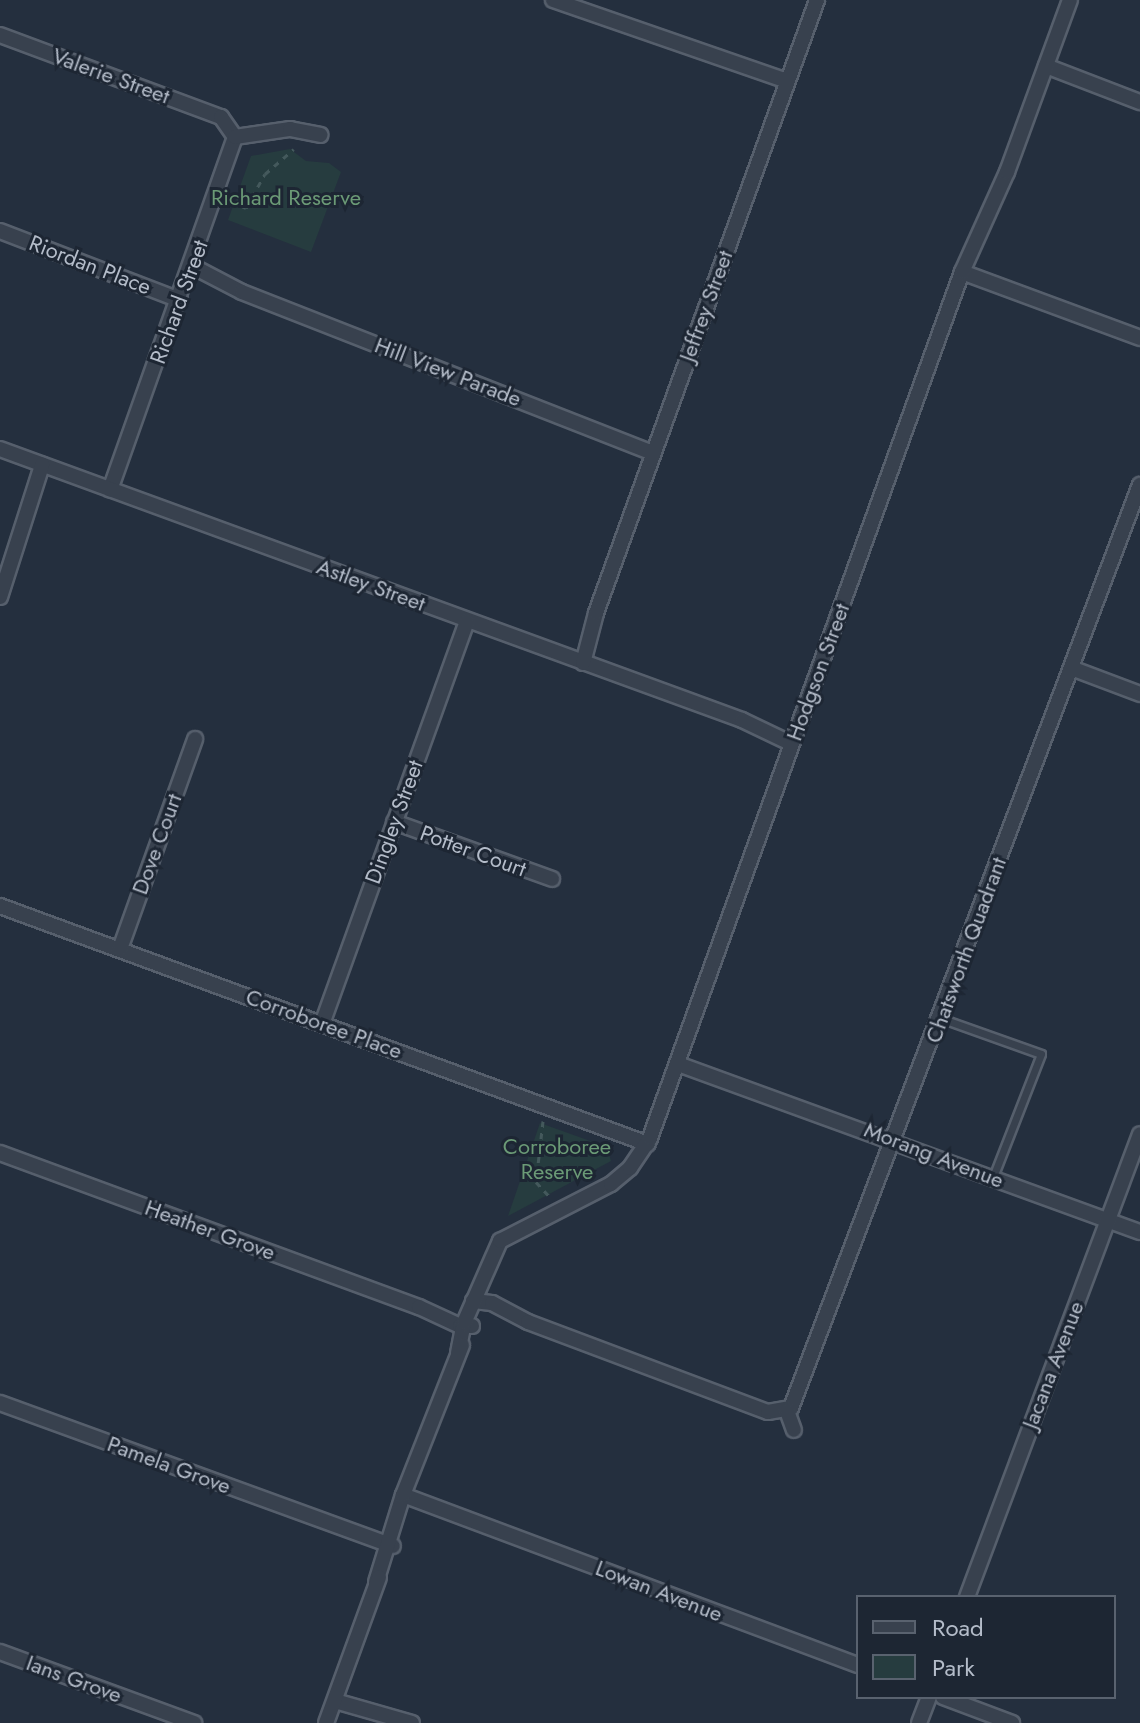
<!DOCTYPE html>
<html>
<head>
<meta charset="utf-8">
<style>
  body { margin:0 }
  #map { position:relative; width:1140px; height:1723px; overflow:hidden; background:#242f3e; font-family:Jost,sans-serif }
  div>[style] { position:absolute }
  .green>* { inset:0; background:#263c3f }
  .path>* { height:3px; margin-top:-1.5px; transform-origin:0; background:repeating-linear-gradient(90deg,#44595c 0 6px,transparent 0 12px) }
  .roads { filter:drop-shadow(2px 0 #565f6c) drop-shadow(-2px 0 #565f6c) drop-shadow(0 2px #565f6c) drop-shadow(0 -2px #565f6c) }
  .service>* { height:7px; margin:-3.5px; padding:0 3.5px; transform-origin:3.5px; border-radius:3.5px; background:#38414e }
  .minor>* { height:14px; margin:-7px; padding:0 7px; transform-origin:7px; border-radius:7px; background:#38414e }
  span { translate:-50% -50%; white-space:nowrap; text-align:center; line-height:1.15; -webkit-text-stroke:6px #1d2633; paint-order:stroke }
  .street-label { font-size:22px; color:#b4bcc9 }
  .park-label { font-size:22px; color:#6b9a76 }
  .legend { position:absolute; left:856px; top:1595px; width:260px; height:104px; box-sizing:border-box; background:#1d2633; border:2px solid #59626f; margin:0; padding:10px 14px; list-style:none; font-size:24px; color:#b4bcc9 }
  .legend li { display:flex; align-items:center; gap:16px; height:40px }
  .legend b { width:40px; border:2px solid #59626f }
</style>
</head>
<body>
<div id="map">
  <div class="green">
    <i style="clip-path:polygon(290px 149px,306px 161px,329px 163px,341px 172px,311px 252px,228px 220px,251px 156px)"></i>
    <i style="clip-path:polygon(540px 1123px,607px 1147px,611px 1161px,508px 1216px)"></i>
  </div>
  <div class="path">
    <i style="left:232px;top:202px;width:15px;rotate:23deg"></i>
    <i style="left:246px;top:208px;width:39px;rotate:-61deg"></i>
    <i style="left:265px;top:174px;width:38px;rotate:-41deg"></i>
    <i style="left:543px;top:1121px;width:61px;rotate:96.5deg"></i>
    <i style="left:536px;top:1182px;width:21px;rotate:47deg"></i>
  </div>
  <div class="roads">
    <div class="service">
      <i style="left:940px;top:1018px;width:107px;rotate:19.6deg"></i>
      <i style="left:1041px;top:1054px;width:132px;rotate:111.3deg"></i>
    </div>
    <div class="minor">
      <i style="left:553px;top:0;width:248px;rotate:19.1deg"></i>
      <i style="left:0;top:35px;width:236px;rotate:20.4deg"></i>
      <i style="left:221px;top:117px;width:24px;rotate:55deg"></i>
      <i style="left:235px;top:137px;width:374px;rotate:109.5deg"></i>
      <i style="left:1046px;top:66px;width:101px;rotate:21deg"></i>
      <i style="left:235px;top:137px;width:56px;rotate:-8.3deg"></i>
      <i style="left:290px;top:129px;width:31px;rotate:11deg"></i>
      <i style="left:0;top:231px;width:193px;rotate:21deg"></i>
      <i style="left:192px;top:266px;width:56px;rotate:27.5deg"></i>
      <i style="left:242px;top:292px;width:441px;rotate:21.4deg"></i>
      <i style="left:962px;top:272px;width:190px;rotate:20.3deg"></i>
      <i style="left:0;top:449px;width:790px;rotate:20.06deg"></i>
      <i style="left:742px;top:720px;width:55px;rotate:25.6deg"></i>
      <i style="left:0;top:597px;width:139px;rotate:-72.3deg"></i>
      <i style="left:583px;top:663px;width:52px;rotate:-75.4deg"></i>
      <i style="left:596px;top:613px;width:652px;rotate:-70.17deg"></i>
      <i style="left:1071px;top:668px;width:74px;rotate:20.6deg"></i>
      <i style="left:394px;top:822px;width:168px;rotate:19.8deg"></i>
      <i style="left:0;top:906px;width:690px;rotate:20.17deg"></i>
      <i style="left:120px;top:949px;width:223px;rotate:-70.3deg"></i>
      <i style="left:322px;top:1024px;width:428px;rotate:-70.2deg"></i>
      <i style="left:678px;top:1064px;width:492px;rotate:20deg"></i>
      <i style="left:0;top:1153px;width:446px;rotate:20.2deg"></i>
      <i style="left:419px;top:1307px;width:45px;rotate:24.9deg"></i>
      <i style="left:460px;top:1326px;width:12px"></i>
      <i style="left:473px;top:1301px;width:19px;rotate:6deg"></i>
      <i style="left:492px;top:1303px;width:41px;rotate:27.8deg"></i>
      <i style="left:528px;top:1322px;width:256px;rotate:20.6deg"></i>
      <i style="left:768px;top:1412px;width:23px;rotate:-10deg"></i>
      <i style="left:791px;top:1408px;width:987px;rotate:-69.29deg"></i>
      <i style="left:458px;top:1353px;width:31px;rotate:-79deg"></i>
      <i style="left:464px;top:1323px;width:90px;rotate:-66.3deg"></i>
      <i style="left:500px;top:1241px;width:125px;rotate:-27.2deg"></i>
      <i style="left:611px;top:1184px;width:25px;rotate:-40deg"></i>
      <i style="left:630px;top:1168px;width:36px;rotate:-56deg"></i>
      <i style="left:650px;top:1138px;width:920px;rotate:-70.19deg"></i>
      <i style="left:962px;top:272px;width:110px;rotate:-65.8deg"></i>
      <i style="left:1007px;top:172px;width:183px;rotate:-69.9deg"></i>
      <i style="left:0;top:1403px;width:418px;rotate:20deg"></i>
      <i style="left:787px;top:1411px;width:20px;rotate:70deg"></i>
      <i style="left:403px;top:1495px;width:486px;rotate:20.5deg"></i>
      <i style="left:376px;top:1582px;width:91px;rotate:-72.8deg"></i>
      <i style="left:403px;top:1495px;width:161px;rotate:-68.5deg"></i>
      <i style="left:967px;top:1597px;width:494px;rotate:-69.5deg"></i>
      <i style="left:0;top:1652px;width:207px;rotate:20.1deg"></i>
      <i style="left:943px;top:1697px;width:74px;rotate:20.6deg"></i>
      <i style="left:335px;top:1701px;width:80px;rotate:15.9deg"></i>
      <i style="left:326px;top:1723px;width:155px;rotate:-70deg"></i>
      <i style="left:919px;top:1723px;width:28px;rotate:-69deg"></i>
    </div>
  </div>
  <div class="street-label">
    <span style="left:111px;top:76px;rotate:20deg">Valerie Street</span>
    <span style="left:90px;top:265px;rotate:21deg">Riordan Place</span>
    <span style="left:179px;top:302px;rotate:-70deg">Richard Street</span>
    <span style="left:706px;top:306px;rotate:-70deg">Jeffrey Street</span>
    <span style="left:448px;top:372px;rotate:21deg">Hill View Parade</span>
    <span style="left:371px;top:585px;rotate:20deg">Astley Street</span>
    <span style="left:818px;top:672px;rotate:-70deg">Hodgson Street</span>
    <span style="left:394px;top:822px;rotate:-70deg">Dingley Street</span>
    <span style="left:157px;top:844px;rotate:-70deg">Dove Court</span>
    <span style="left:473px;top:851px;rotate:20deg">Potter Court</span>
    <span style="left:966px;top:950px;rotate:-70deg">Chatsworth Quadrant</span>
    <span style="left:324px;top:1024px;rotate:20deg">Corroboree Place</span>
    <span style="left:934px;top:1155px;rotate:21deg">Morang Avenue</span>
    <span style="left:210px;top:1230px;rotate:20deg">Heather Grove</span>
    <span style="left:1053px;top:1365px;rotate:-69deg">Jacana Avenue</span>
    <span style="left:169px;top:1465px;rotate:20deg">Pamela Grove</span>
    <span style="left:659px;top:1591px;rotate:21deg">Lowan Avenue</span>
    <span style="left:74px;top:1679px;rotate:20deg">Ians Grove</span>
  </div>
  <div class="park-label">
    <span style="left:286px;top:198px">Richard Reserve</span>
    <span style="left:557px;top:1159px">Corroboree<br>Reserve</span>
  </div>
  <ul class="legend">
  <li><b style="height:10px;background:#38414e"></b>Road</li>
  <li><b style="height:22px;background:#263c3f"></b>Park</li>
  </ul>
</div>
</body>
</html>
